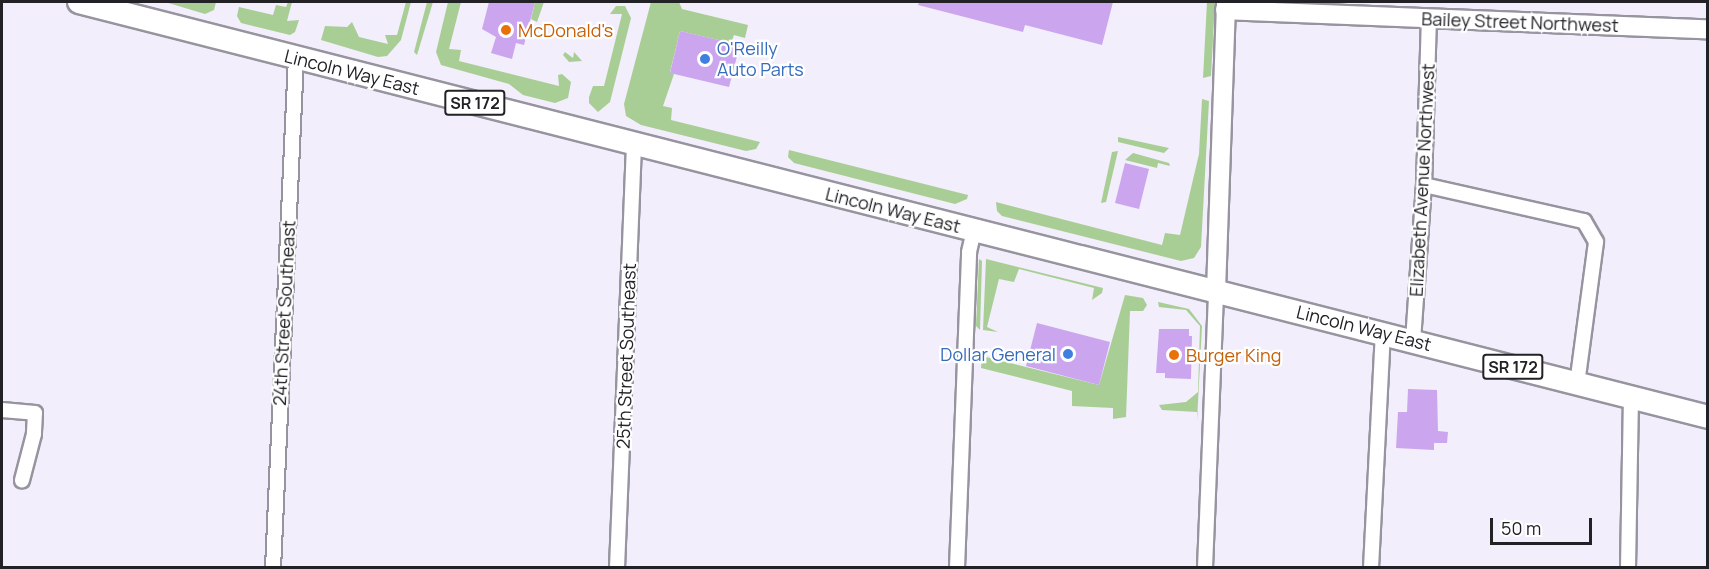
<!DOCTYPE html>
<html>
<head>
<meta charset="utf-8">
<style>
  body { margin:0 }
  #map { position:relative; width:1709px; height:569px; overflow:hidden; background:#f2eefb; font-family:Manrope,sans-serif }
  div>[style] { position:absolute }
  .green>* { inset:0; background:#a8ce95 }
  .building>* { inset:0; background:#cba6ee }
  .roads { filter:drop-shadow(2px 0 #97949f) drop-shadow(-2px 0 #97949f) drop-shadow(0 2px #97949f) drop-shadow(0 -2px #97949f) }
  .minor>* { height:14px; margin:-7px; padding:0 7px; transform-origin:7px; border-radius:7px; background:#fff }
  .tertiary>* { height:18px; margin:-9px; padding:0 9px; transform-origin:9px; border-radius:9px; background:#fff }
  .primary>* { height:22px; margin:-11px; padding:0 11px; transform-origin:11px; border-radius:11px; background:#fff }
  .dots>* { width:16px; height:16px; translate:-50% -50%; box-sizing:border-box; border:3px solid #fff; border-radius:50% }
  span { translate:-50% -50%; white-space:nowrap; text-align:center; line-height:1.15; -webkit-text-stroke:4.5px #fff; paint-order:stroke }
  .shield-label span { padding:2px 4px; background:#fff; border:2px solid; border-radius:4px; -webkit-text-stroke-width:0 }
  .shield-label { font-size:16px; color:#222126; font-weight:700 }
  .street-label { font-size:18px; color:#222126 }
  .food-label { font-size:18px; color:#c56008 }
  .left { translate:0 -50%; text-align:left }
  .shop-label { font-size:18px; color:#366cbe }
  .right { translate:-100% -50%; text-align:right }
  .frame { position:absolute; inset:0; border:3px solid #222126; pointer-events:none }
  .scale { position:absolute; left:1490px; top:518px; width:102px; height:27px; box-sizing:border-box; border:3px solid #222126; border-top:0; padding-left:8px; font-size:18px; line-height:21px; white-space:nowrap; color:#222126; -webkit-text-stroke:4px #fff; paint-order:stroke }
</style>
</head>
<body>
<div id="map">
  <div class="green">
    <i style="clip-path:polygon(165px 2px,216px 2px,214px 10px,205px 14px)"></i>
    <i style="clip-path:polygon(288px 2px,292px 2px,287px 21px,299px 20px,295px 32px,290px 35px,241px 23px,237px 16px,239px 7px,273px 15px,276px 5px,286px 7px)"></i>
    <i style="clip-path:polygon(406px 2px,411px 2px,401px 40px,387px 56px,378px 57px,321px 40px,325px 26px,347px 27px,352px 22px,359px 37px,388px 44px,385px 35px,397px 35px)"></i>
    <i style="clip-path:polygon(427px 2px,433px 2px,417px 55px,414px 52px)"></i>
    <i style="clip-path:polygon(448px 2px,461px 2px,449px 49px,461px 50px,459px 61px,559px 86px,558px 75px,562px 74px,571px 82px,568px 98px,555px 103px,523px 95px,509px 84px,441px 65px,436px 52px)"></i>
    <i style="clip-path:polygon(535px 2px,544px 2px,537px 22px,531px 19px)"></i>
    <i style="clip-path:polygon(651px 2px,679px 2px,682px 9px,748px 25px,745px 38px,734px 35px,731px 43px,680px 31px,670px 72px,674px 74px,663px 106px,672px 108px,671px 120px,760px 142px,756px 149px,746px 151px,641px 125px,626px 116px,624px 104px)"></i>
    <i style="clip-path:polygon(1207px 2px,1215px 2px,1211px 76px,1203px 78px)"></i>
    <i style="clip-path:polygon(616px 6px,625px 6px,631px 18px,610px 102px,598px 112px,589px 103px,589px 97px,593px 86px,604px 86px,622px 14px,610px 14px)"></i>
    <i style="clip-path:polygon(565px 52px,573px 58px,574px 52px,582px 61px,569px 62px,563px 55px)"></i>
    <i style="clip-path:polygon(1202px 99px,1209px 101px,1201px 247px,1194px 258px,1181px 261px,1002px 216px,997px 211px,996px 202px,1162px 245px,1165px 233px,1180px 235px,1199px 154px)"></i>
    <i style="clip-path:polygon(1118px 137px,1169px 148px,1164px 153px,1118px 142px)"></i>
    <i style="clip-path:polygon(789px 150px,968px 195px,967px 199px,955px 204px,794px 163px,788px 157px)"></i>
    <i style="clip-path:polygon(1118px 151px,1106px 202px,1101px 203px,1112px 152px)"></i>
    <i style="clip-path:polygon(1133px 153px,1169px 163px,1170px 166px,1158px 163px,1157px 168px,1125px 160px)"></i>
    <i style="clip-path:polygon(979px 259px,982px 261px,980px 330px,976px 326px)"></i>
    <i style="clip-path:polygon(986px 259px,1103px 288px,1102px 293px,1092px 300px,1094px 288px,1019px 269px,1014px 282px,999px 279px,987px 327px,998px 332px,983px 330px)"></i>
    <i style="clip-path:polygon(1125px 295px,1143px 298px,1147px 305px,1143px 311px,1130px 311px,1126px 417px,1113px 419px,1113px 408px,1072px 406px,1072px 391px,981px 368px,982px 356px,1099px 385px)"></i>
    <i style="clip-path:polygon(1158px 302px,1189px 309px,1202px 326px,1197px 421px,1197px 412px,1162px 410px,1159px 405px,1186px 402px,1198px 392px,1200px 326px,1186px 310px,1159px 307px)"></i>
  </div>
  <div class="building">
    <i style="clip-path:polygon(489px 2px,535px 2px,524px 45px,516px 43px,512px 59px,491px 53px,496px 37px,482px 29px)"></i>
    <i style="clip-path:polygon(919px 2px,1113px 2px,1102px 45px,1025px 25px,1023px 32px,918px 5px)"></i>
    <i style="clip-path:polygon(680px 31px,740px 45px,729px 87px,670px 73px)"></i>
    <i style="clip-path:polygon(1125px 163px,1149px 169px,1139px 209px,1115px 203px)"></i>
    <i style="clip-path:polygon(1037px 323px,1110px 342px,1099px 385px,1026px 366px)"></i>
    <i style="clip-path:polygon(1159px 329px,1189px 329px,1189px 336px,1192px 336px,1191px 379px,1165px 378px,1165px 373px,1156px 373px)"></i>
    <i style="clip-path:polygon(1408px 389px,1437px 390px,1438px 431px,1448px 432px,1447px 443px,1434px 443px,1434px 450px,1396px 448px,1398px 412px,1407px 412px)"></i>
  </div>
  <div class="roads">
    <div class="minor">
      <i style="left:1424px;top:185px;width:164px;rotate:12.7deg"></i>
      <i style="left:1584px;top:221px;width:24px;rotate:60deg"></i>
      <i style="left:1596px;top:242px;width:143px;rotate:97.6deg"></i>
      <i style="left:1413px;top:341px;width:156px;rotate:-86deg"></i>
      <i style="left:1424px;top:185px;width:166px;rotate:-88.3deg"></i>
      <i style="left:2px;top:410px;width:33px;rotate:5deg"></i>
      <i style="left:35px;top:413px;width:21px;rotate:93deg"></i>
      <i style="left:34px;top:434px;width:48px;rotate:104.6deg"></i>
      <i style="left:273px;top:568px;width:511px;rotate:-87.42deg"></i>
      <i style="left:617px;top:568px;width:424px;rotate:-87.7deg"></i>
      <i style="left:957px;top:568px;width:316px;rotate:-87.8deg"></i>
      <i style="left:969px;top:252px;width:22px;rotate:-77deg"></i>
      <i style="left:1205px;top:568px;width:277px;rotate:-87.7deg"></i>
      <i style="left:1371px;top:568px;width:235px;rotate:-87.1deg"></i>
      <i style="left:1628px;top:568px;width:170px;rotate:-89deg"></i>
    </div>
    <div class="tertiary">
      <i style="left:1225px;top:10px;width:483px;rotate:2.3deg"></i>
      <i style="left:1216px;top:291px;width:289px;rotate:-88deg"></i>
    </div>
    <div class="primary">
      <i style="left:79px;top:2px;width:1681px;rotate:14.29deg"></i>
    </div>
  </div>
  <div class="dots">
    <i style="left:506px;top:30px;background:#e8710a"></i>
    <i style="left:705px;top:59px;background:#3f7fe0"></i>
    <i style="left:1068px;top:354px;background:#3f7fe0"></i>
    <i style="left:1174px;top:355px;background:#e8710a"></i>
  </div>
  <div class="shield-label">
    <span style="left:475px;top:103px">SR 172</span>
    <span style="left:1513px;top:367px">SR 172</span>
  </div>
  <div class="street-label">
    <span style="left:1520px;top:22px;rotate:2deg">Bailey Street Northwest</span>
    <span style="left:352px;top:72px;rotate:14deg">Lincoln Way East</span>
    <span style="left:1422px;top:180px;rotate:-87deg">Elizabeth Avenue Northwest</span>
    <span style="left:893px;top:210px;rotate:14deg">Lincoln Way East</span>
    <span style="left:284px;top:313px;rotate:-87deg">24th Street Southeast</span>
    <span style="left:1364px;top:328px;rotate:14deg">Lincoln Way East</span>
    <span style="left:626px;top:356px;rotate:-88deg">25th Street Southeast</span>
  </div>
  <div class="food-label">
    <span class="left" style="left:518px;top:30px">McDonald's</span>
    <span class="left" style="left:1186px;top:355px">Burger King</span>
  </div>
  <div class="shop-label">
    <span class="left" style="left:717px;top:59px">O'Reilly<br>Auto Parts</span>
    <span class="right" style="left:1056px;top:354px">Dollar General</span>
  </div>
  <div class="frame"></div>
  <div class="scale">50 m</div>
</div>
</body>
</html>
